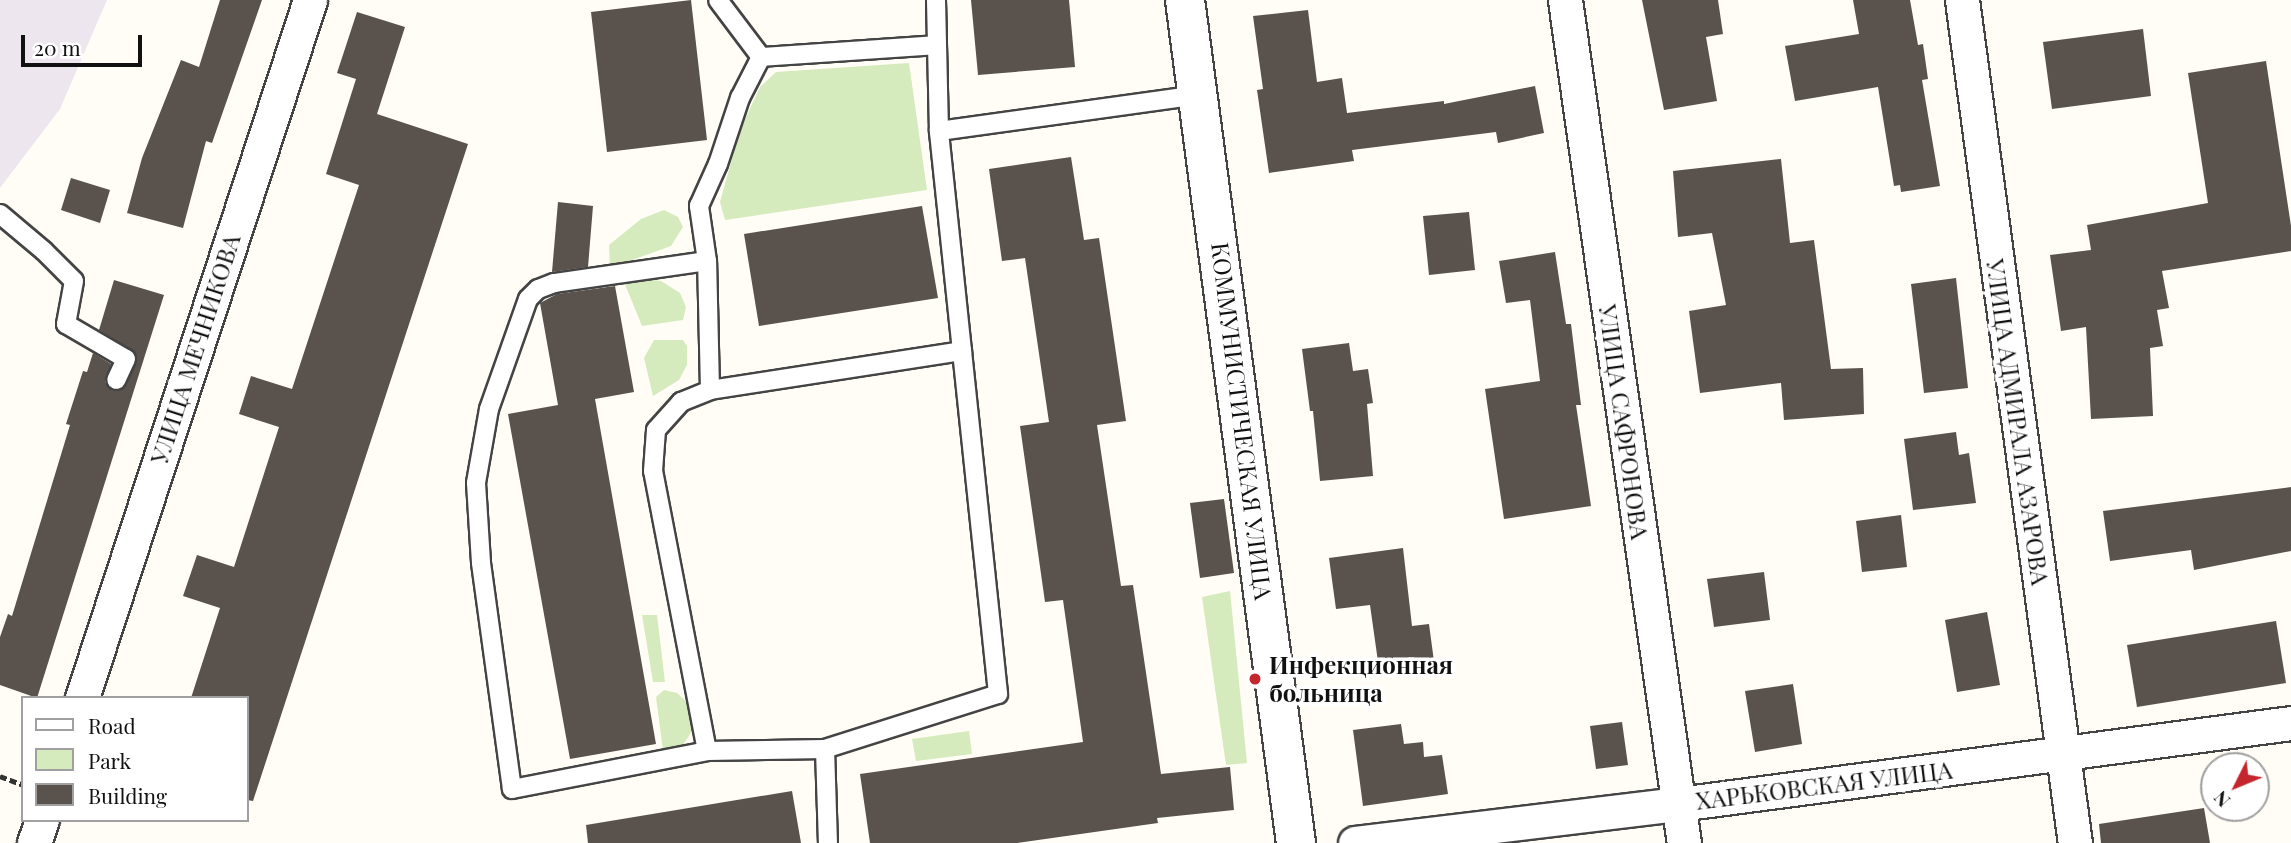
<!DOCTYPE html>
<html>
<head>
<meta charset="utf-8">
<style>
  body { margin:0 }
  #map { position:relative; width:2291px; height:843px; overflow:hidden; background:#fffdf5; font-family:"Playfair Display",serif }
  div>[style] { position:absolute }
  .industrial>* { inset:0; background:#eee6ef }
  .green>* { inset:0; background:#d5ebbd }
  .building>* { inset:0; background:#5a524d }
  .path>* { height:4.5px; margin-top:-2.25px; transform-origin:0; background:repeating-linear-gradient(90deg,#333 0 7px,transparent 0 10.5px) }
  .roads { filter:drop-shadow(2px 0 #444) drop-shadow(-2px 0 #444) drop-shadow(0 2px #444) drop-shadow(0 -2px #444) }
  .service>* { height:18px; margin:-9px; padding:0 9px; transform-origin:9px; border-radius:9px; background:#fff }
  .minor>* { height:33px; margin:-16.5px; padding:0 16.5px; transform-origin:16.5px; border-radius:16.5px; background:#fff }
  .tertiary>* { height:38px; margin:-19px; padding:0 19px; transform-origin:19px; border-radius:19px; background:#fff }
  .dots>* { width:19px; height:19px; translate:-50% -50%; box-sizing:border-box; border:4px solid #fff; border-radius:50% }
  span { translate:-50% -50%; white-space:nowrap; text-align:center; line-height:1.15; -webkit-text-stroke:7px #fff; paint-order:stroke }
  .street-label { font-size:24px; color:#111 }
  .poi-label { font-size:24px; color:#111; font-weight:700 }
  .left { translate:0 -50%; text-align:left }
  .legend { position:absolute; left:21px; top:696px; width:228px; height:126px; box-sizing:border-box; background:#fff; border:2px solid #a0a0a0; margin:0; padding:9px 12px; list-style:none; font-size:21px; color:#111 }
  .legend li { display:flex; align-items:center; gap:14px; height:35px }
  .legend b { width:35px; border:2px solid #a0a0a0 }
  .north { position:absolute; left:2200px; top:752px; width:70px; height:70px; box-sizing:border-box; background:#fff; border:2px solid #a0a0a0; border-radius:50%; rotate:227deg; font-size:19px; font-weight:700; line-height:28px; text-align:center; color:#111 }
  .north::after { content:''; display:block; margin:auto; width:24px; height:32px; background:#c4262e; clip-path:polygon(50% 0,100% 100%,50% 72%,0 100%) }
  .scale { position:absolute; left:21px; top:35px; width:121px; height:32px; box-sizing:border-box; border:4px solid #111; border-top:0; padding-left:9px; font-size:21px; line-height:24px; white-space:nowrap; color:#111; -webkit-text-stroke:5px #fff; paint-order:stroke }
</style>
</head>
<body>
<div id="map">
  <div class="industrial">
    <i style="clip-path:polygon(0 0,107px 0,60px 109px,0 188px)"></i>
  </div>
  <div class="green">
    <i style="clip-path:polygon(909px 63px,927px 190px,725px 220px,720px 202px,740px 130px,760px 87px,776px 72px)"></i>
    <i style="clip-path:polygon(664px 210px,678px 217px,683px 227px,671px 246px,610px 268px,609px 245px,641px 219px)"></i>
    <i style="clip-path:polygon(622px 277px,661px 281px,680px 293px,686px 307px,683px 320px,642px 326px)"></i>
    <i style="clip-path:polygon(654px 340px,683px 340px,687px 346px,687px 365px,679px 380px,653px 396px,644px 358px)"></i>
    <i style="clip-path:polygon(1230px 591px,1247px 763px,1226px 765px,1202px 597px)"></i>
    <i style="clip-path:polygon(642px 615px,657px 615px,665px 682px,653px 682px)"></i>
    <i style="clip-path:polygon(664px 690px,677px 693px,690px 705px,696px 725px,679px 751px,663px 751px,656px 697px)"></i>
    <i style="clip-path:polygon(969px 731px,972px 754px,916px 761px,912px 739px)"></i>
  </div>
  <div class="building">
    <i style="clip-path:polygon(220px 0,262px 0,212px 143px,206px 141px,183px 228px,127px 213px,142px 158px,181px 60px,199px 67px)"></i>
    <i style="clip-path:polygon(691px 0,707px 140px,607px 152px,591px 12px)"></i>
    <i style="clip-path:polygon(971px 0,1069px 0,1075px 67px,978px 75px)"></i>
    <i style="clip-path:polygon(1642px 0,1718px 0,1723px 34px,1706px 37px,1717px 101px,1664px 110px)"></i>
    <i style="clip-path:polygon(1853px 0,1910px 0,1918px 45px,1923px 44px,1928px 79px,1922px 80px,1940px 186px,1901px 192px,1900px 185px,1894px 186px,1878px 87px,1795px 101px,1785px 46px,1859px 34px)"></i>
    <i style="clip-path:polygon(1308px 10px,1317px 82px,1342px 78px,1347px 113px,1444px 101px,1444px 104px,1535px 86px,1544px 133px,1498px 143px,1496px 132px,1352px 150px,1354px 161px,1269px 173px,1257px 90px,1263px 89px,1253px 16px)"></i>
    <i style="clip-path:polygon(357px 12px,405px 27px,377px 114px,468px 144px,253px 801px,247px 800px,247px 698px,191px 698px,220px 608px,183px 596px,197px 555px,234px 567px,279px 427px,239px 414px,251px 376px,292px 389px,359px 185px,326px 174px,356px 79px,337px 73px)"></i>
    <i style="clip-path:polygon(2143px 29px,2151px 96px,2052px 109px,2043px 42px)"></i>
    <i style="clip-path:polygon(2266px 61px,2291px 226px,2291px 251px,2162px 271px,2169px 308px,2157px 310px,2163px 346px,2150px 348px,2153px 416px,2091px 419px,2086px 327px,2061px 331px,2050px 255px,2091px 250px,2087px 225px,2208px 203px,2188px 73px)"></i>
    <i style="clip-path:polygon(1071px 157px,1084px 240px,1099px 238px,1126px 421px,1097px 425px,1121px 586px,1133px 585px,1161px 774px,1230px 767px,1234px 810px,1157px 818px,1158px 823px,1017px 843px,870px 843px,860px 774px,1083px 742px,1063px 600px,1045px 602px,1020px 426px,1049px 422px,1025px 258px,1002px 261px,989px 169px)"></i>
    <i style="clip-path:polygon(1781px 159px,1790px 243px,1814px 240px,1831px 369px,1863px 368px,1864px 414px,1784px 420px,1781px 383px,1700px 393px,1689px 311px,1726px 305px,1712px 233px,1678px 237px,1673px 171px)"></i>
    <i style="clip-path:polygon(71px 178px,110px 190px,100px 223px,61px 210px)"></i>
    <i style="clip-path:polygon(558px 202px,593px 206px,588px 267px,552px 272px)"></i>
    <i style="clip-path:polygon(922px 206px,938px 298px,759px 326px,744px 234px)"></i>
    <i style="clip-path:polygon(1469px 212px,1475px 270px,1429px 275px,1423px 216px)"></i>
    <i style="clip-path:polygon(1555px 252px,1566px 324px,1571px 324px,1581px 405px,1576px 405px,1591px 506px,1504px 519px,1485px 389px,1540px 381px,1530px 300px,1506px 303px,1499px 261px)"></i>
    <i style="clip-path:polygon(1956px 278px,1968px 388px,1924px 393px,1911px 284px)"></i>
    <i style="clip-path:polygon(114px 280px,164px 295px,37px 698px,0 685px,0 637px,8px 614px,12px 616px,70px 425px,66px 424px,83px 371px,87px 372px,93px 353px,111px 364px,105px 382px,111px 390px,118px 391px,126px 385px,136px 363px,132px 350px,99px 330px)"></i>
    <i style="clip-path:polygon(615px 286px,634px 392px,595px 399px,656px 744px,570px 759px,508px 414px,558px 405px,540px 303px,557px 294px)"></i>
    <i style="clip-path:polygon(1349px 343px,1353px 371px,1368px 369px,1373px 403px,1367px 404px,1373px 476px,1320px 481px,1313px 411px,1310px 411px,1302px 349px)"></i>
    <i style="clip-path:polygon(1956px 432px,1959px 455px,1969px 453px,1976px 503px,1913px 510px,1904px 439px)"></i>
    <i style="clip-path:polygon(2291px 487px,2291px 551px,2194px 570px,2191px 550px,2110px 561px,2103px 511px)"></i>
    <i style="clip-path:polygon(1224px 499px,1234px 573px,1200px 578px,1190px 503px)"></i>
    <i style="clip-path:polygon(1901px 515px,1907px 567px,1862px 572px,1856px 521px)"></i>
    <i style="clip-path:polygon(1403px 548px,1412px 626px,1429px 624px,1435px 669px,1380px 676px,1370px 605px,1336px 609px,1329px 558px)"></i>
    <i style="clip-path:polygon(1764px 572px,1770px 620px,1714px 627px,1707px 579px)"></i>
    <i style="clip-path:polygon(1987px 612px,2000px 685px,1957px 692px,1945px 620px)"></i>
    <i style="clip-path:polygon(2276px 621px,2286px 683px,2137px 707px,2127px 645px)"></i>
    <i style="clip-path:polygon(1793px 684px,1802px 744px,1755px 752px,1745px 691px)"></i>
    <i style="clip-path:polygon(1622px 722px,1628px 765px,1596px 769px,1590px 726px)"></i>
    <i style="clip-path:polygon(1401px 724px,1404px 744px,1423px 742px,1424px 757px,1442px 755px,1448px 794px,1363px 806px,1353px 730px)"></i>
    <i style="clip-path:polygon(792px 791px,801px 843px,588px 843px,586px 825px)"></i>
    <i style="clip-path:polygon(2204px 808px,2210px 843px,2101px 843px,2099px 824px)"></i>
  </div>
  <div class="path">
    <i style="left:0;top:776px;width:25px;rotate:21deg"></i>
  </div>
  <div class="roads">
    <div class="service">
      <i style="left:936px;top:0;width:131px;rotate:88.7deg"></i>
      <i style="left:761px;top:57px;width:176px;rotate:-3.9deg"></i>
      <i style="left:0;top:214px;width:57px;rotate:40.1deg"></i>
      <i style="left:44px;top:251px;width:42px;rotate:45deg"></i>
      <i style="left:74px;top:281px;width:44px;rotate:100.5deg"></i>
      <i style="left:66px;top:324px;width:69px;rotate:30.3deg"></i>
      <i style="left:126px;top:359px;width:23px;rotate:115deg"></i>
      <i style="left:707px;top:261px;width:155px;rotate:171.8deg"></i>
      <i style="left:554px;top:283px;width:17px;rotate:159deg"></i>
      <i style="left:538px;top:289px;width:14px;rotate:135deg"></i>
      <i style="left:528px;top:299px;width:117px;rotate:109.5deg"></i>
      <i style="left:489px;top:409px;width:75px;rotate:100deg"></i>
      <i style="left:476px;top:483px;width:80px;rotate:86.4deg"></i>
      <i style="left:481px;top:563px;width:228px;rotate:82.2deg"></i>
      <i style="left:512px;top:789px;width:199px;rotate:-11deg"></i>
      <i style="left:962px;top:351px;width:345px;rotate:84deg"></i>
      <i style="left:998px;top:694px;width:182px;rotate:162.4deg"></i>
      <i style="left:825px;top:749px;width:118px;rotate:179deg"></i>
      <i style="left:707px;top:751px;width:285px;rotate:-100.9deg"></i>
      <i style="left:653px;top:471px;width:41px;rotate:-85.8deg"></i>
      <i style="left:656px;top:430px;width:38px;rotate:-48deg"></i>
      <i style="left:681px;top:402px;width:31px;rotate:-22deg"></i>
      <i style="left:710px;top:390px;width:255px;rotate:-8.8deg"></i>
      <i style="left:962px;top:351px;width:221px;rotate:-96deg"></i>
      <i style="left:939px;top:131px;width:262px;rotate:-7.9deg"></i>
      <i style="left:710px;top:390px;width:129px;rotate:-91.3deg"></i>
      <i style="left:707px;top:261px;width:56px;rotate:-98.3deg"></i>
      <i style="left:699px;top:206px;width:46px;rotate:-65.7deg"></i>
      <i style="left:718px;top:164px;width:70px;rotate:-71.6deg"></i>
      <i style="left:740px;top:98px;width:46px;rotate:-62.9deg"></i>
      <i style="left:761px;top:57px;width:71px;rotate:-127deg"></i>
      <i style="left:825px;top:749px;width:94px;rotate:88.2deg"></i>
    </div>
    <div class="minor">
      <i style="left:1565px;top:0;width:851px;rotate:81.97deg"></i>
      <i style="left:1962px;top:0;width:851px;rotate:82.37deg"></i>
      <i style="left:82px;top:698px;width:734px;rotate:-71.91deg"></i>
      <i style="left:34px;top:843px;width:24px;rotate:-71deg"></i>
      <i style="left:1355px;top:843px;width:326px;rotate:-6.9deg"></i>
      <i style="left:1679px;top:804px;width:617px;rotate:-7.54deg"></i>
    </div>
    <div class="tertiary">
      <i style="left:1185px;top:0;width:850px;rotate:82.5deg"></i>
    </div>
  </div>
  <div class="dots">
    <i style="left:1255px;top:679px;background:#c4262e"></i>
  </div>
  <div class="street-label">
    <span style="left:195px;top:349px;rotate:-72deg">УЛИЦА МЕЧНИКОВА</span>
    <span style="left:1242px;top:421px;rotate:83deg">КОММУНИСТИЧЕСКАЯ УЛИЦА</span>
    <span style="left:1624px;top:422px;rotate:82deg">УЛИЦА САФРОНОВА</span>
    <span style="left:2018px;top:422px;rotate:82deg">УЛИЦА АДМИРАЛА АЗАРОВА</span>
    <span style="left:1824px;top:785px;rotate:-7deg">ХАРЬКОВСКАЯ УЛИЦА</span>
  </div>
  <div class="poi-label">
    <span class="left" style="left:1269px;top:679px">Инфекционная<br>больница</span>
  </div>
  <ul class="legend">
  <li><b style="height:9px;background:#fff"></b>Road</li>
  <li><b style="height:19px;background:#d5ebbd"></b>Park</li>
  <li><b style="height:19px;background:#5a524d"></b>Building</li>
  </ul>
  <div class="north">N</div>
  <div class="scale">20 m</div>
</div>
</body>
</html>
